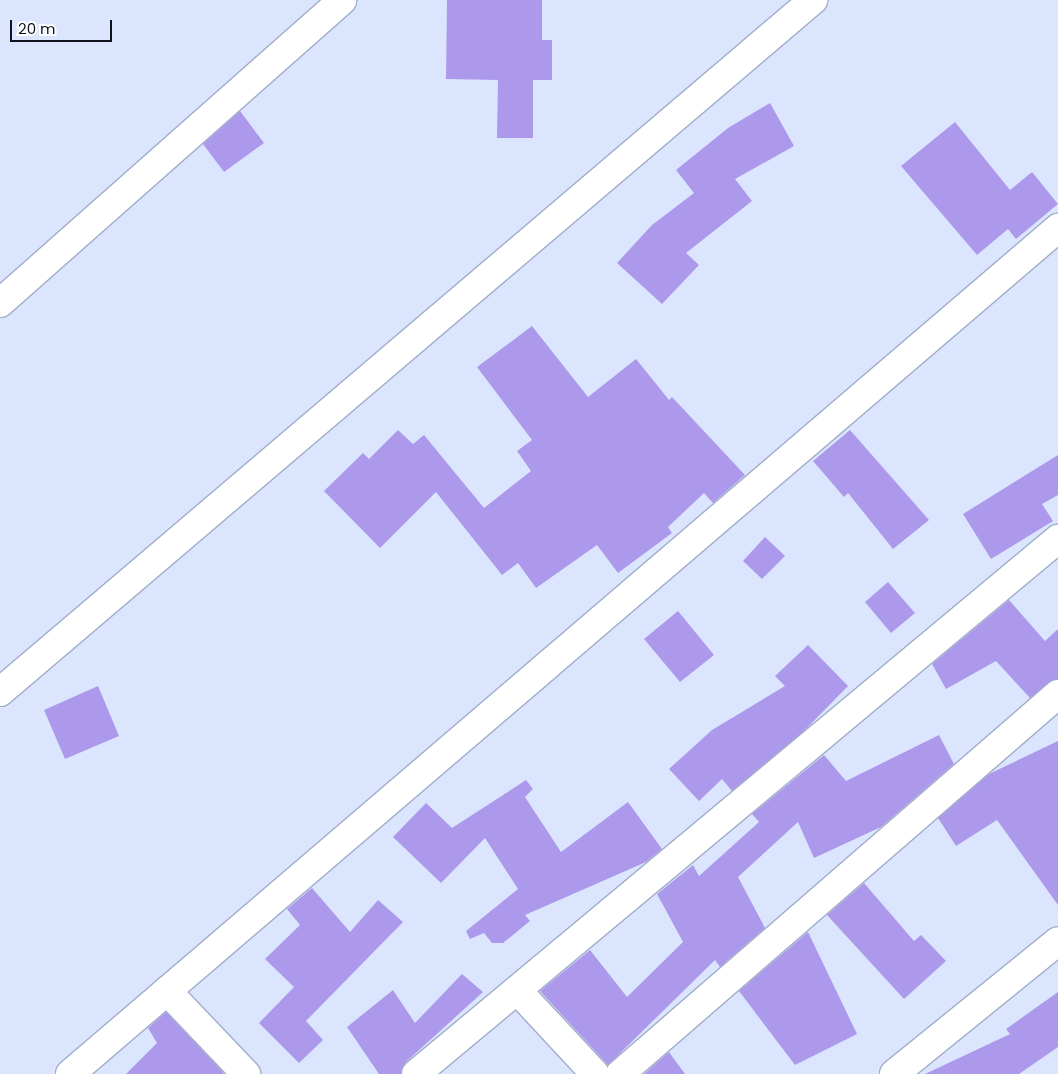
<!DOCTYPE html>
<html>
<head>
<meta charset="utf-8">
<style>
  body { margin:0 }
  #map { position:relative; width:1058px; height:1074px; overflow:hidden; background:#dbe6fe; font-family:Poppins,sans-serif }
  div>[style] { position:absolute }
  .building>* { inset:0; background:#ad99eb }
  .roads { filter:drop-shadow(1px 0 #a1aeca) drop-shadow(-1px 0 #a1aeca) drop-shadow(0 1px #a1aeca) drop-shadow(0 -1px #a1aeca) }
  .street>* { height:28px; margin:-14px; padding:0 14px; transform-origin:14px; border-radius:14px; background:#fff }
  span { translate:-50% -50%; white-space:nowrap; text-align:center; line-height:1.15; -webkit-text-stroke:4.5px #fff; paint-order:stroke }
  .scale { position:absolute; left:10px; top:20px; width:102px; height:22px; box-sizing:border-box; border:2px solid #0e121c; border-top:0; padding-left:6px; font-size:15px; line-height:18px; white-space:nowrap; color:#0e121c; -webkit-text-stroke:4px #fff; paint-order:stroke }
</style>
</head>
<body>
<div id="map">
  <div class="building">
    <i style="clip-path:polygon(447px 0,542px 0,542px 40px,552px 40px,552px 80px,533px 80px,533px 138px,497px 138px,498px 80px,446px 79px)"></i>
    <i style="clip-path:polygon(770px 103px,794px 146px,735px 179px,752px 201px,686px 253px,699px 265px,662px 304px,617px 263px,652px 225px,694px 193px,676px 170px,728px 128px)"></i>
    <i style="clip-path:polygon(240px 111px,264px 143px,224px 172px,203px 144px)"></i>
    <i style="clip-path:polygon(955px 122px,1010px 190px,1032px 172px,1058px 204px,1016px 239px,1008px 229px,977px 255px,901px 166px)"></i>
    <i style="clip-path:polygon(532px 326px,588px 397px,636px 359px,669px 400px,672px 397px,745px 475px,713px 503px,704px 493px,668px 527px,672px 533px,618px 573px,597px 545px,536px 588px,518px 563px,502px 575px,436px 492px,380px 548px,324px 491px,363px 453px,369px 459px,398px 430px,413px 444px,424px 435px,484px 508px,531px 471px,517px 451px,532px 440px,477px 367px)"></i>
    <i style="clip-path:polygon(850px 430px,929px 520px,893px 549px,848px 493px,844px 497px,813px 461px)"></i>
    <i style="clip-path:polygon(1058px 455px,1058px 495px,1042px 504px,1053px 521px,991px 559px,963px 514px)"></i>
    <i style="clip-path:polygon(765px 537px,785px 556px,762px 579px,743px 561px)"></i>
    <i style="clip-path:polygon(888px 582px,915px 613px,891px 633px,865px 602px)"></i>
    <i style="clip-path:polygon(1009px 600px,1045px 641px,1058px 629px,1058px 679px,1030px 698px,996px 661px,946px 689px,932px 664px)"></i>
    <i style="clip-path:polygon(678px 611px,714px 655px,680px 682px,644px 639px)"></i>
    <i style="clip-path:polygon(808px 645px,848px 686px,804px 731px,732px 791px,722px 779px,699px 801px,669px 769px,712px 730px,785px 686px,775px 676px)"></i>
    <i style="clip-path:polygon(98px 686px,119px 736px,65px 759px,44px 710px)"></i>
    <i style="clip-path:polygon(939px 735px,954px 764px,881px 827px,814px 858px,798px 822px,738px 877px,765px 928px,720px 967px,715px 960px,608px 1065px,540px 991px,590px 950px,627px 997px,683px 942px,657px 894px,693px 865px,699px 876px,759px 822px,752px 814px,824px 755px,846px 781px)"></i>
    <i style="clip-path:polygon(1058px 741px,1058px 905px,997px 820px,956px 846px,938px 818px,989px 774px)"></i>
    <i style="clip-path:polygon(526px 780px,533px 789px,525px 797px,561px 852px,628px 802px,662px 849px,646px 862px,525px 915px,530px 921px,503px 943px,492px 943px,484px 933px,470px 939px,466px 931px,518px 889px,485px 838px,441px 883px,393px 837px,426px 803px,452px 828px)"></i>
    <i style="clip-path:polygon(864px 883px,914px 941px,921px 935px,946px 961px,904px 999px,827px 915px)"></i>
    <i style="clip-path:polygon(312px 888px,350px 932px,378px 900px,403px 922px,306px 1021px,323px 1040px,299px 1063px,259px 1023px,294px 987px,265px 959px,300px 925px,287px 909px)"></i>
    <i style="clip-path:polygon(808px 932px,857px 1034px,795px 1065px,739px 991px)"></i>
    <i style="clip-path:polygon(462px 974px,483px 992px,406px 1062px,401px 1074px,379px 1074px,347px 1027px,393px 990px,415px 1023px)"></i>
    <i style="clip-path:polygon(1058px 992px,1058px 1047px,1019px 1074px,925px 1074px,1010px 1034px,1006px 1029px)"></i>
    <i style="clip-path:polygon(166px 1012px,222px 1071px,224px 1074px,126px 1074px,157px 1043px,148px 1028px)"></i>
    <i style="clip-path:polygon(669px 1052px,685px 1074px,644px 1074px)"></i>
  </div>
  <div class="roads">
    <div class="street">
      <i style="left:0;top:303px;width:457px;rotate:-41.5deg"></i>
      <i style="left:0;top:692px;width:1068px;rotate:-40.4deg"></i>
      <i style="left:167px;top:991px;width:115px;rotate:46.4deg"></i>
      <i style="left:518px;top:991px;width:113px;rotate:47.1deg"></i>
      <i style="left:70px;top:1074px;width:1301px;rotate:-40.57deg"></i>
      <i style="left:416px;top:1074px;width:836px;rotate:-39.81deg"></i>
      <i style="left:620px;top:1074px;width:580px;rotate:-40.94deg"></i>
      <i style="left:894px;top:1074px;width:211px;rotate:-39deg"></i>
    </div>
  </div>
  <div class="scale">20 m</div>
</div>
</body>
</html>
